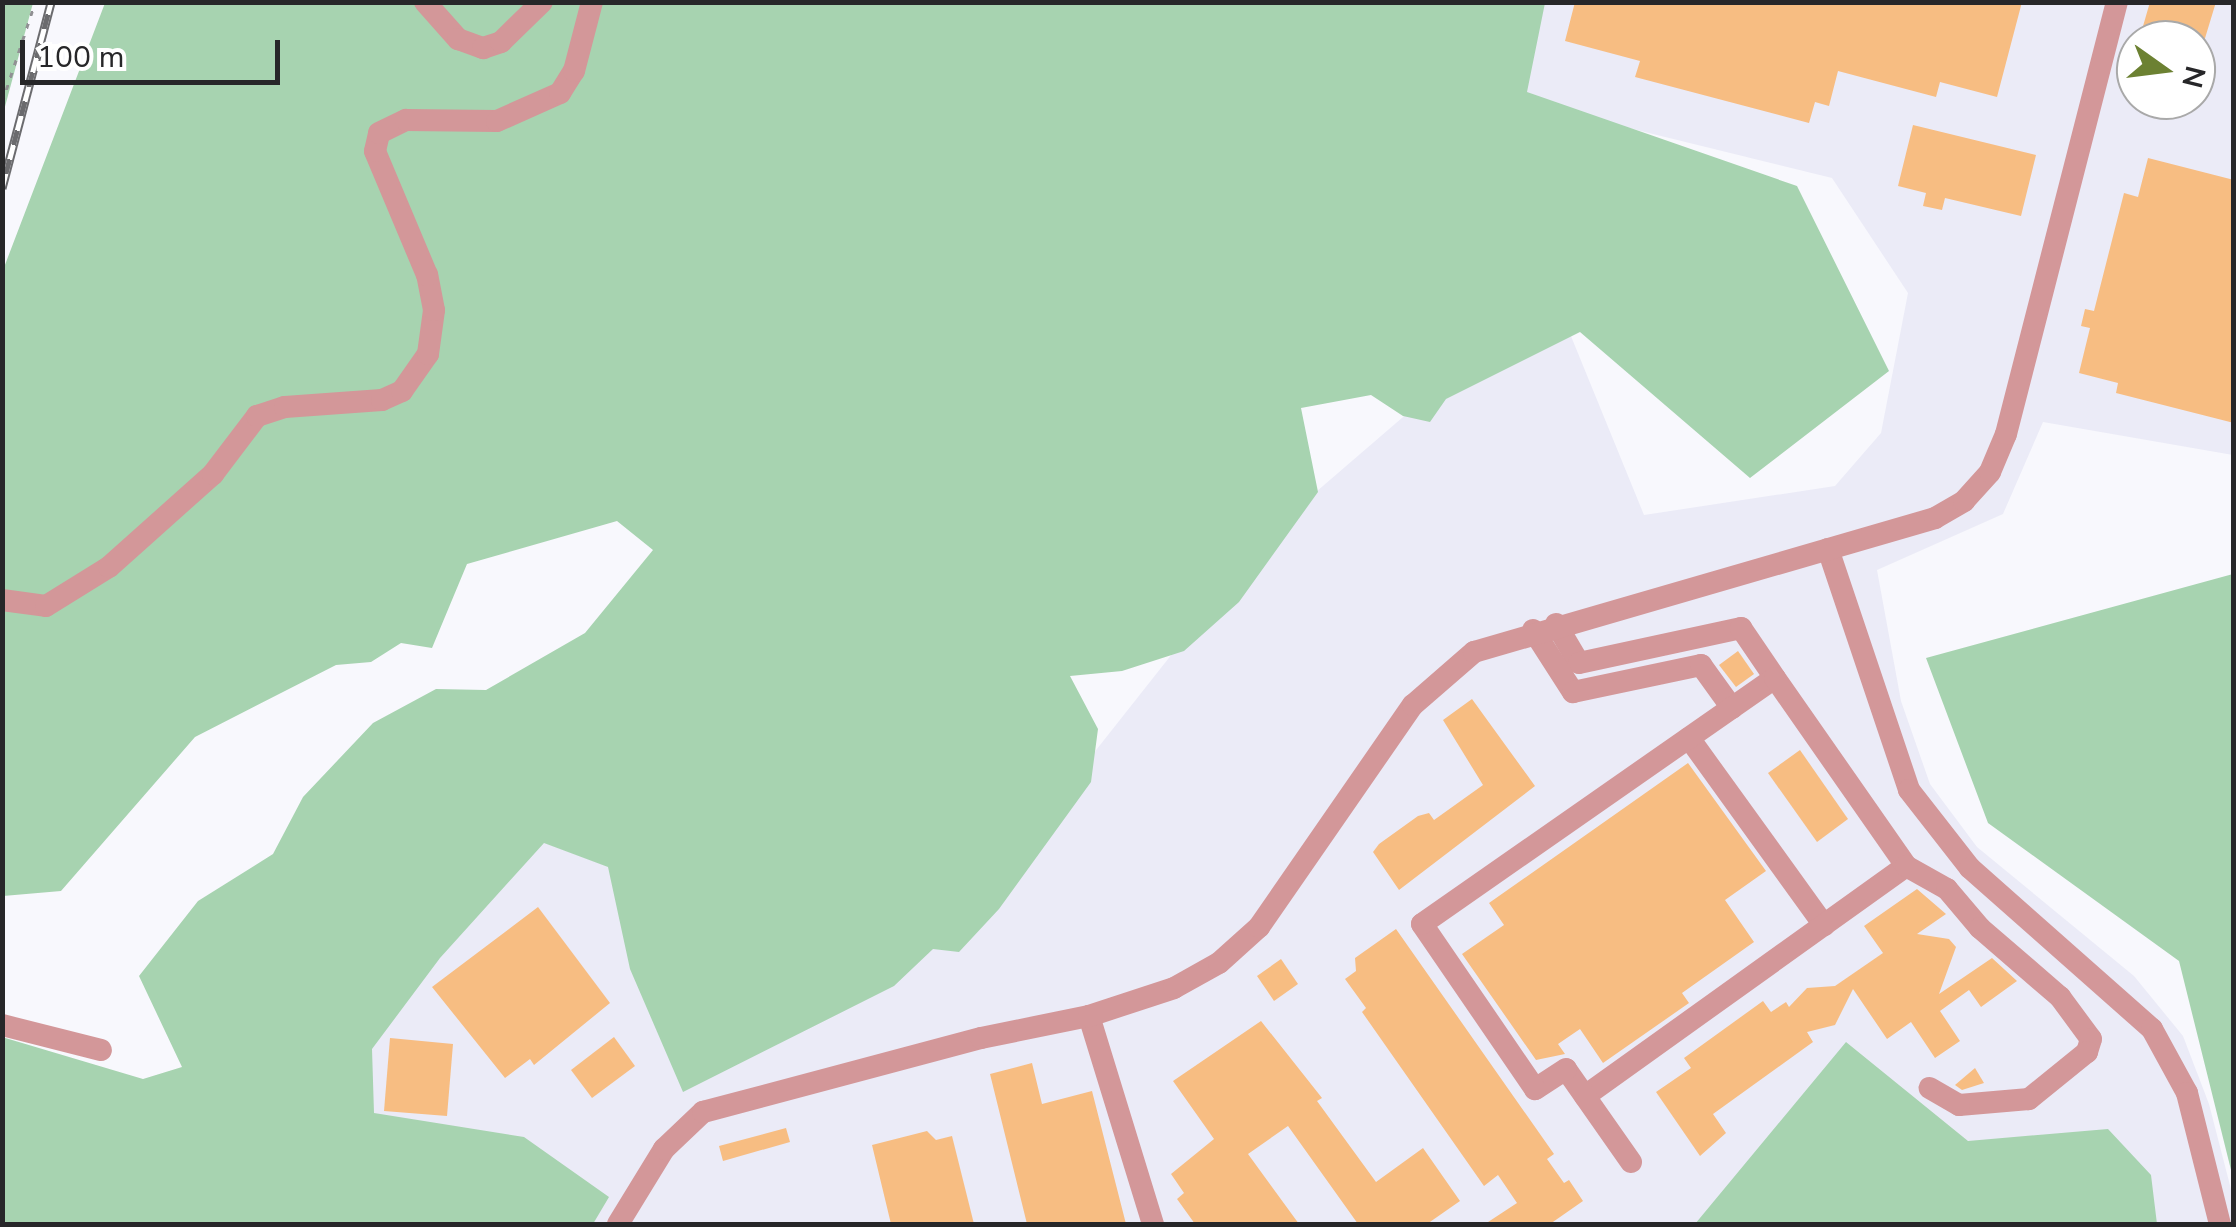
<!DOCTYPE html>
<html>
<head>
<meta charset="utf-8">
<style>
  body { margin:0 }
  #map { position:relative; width:2236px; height:1227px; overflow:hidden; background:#f8f8fd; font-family:"Nunito Sans",sans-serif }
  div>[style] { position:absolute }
  .built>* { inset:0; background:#ebebf7 }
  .green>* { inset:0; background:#a7d3b0 }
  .building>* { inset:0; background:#f7bd82 }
  .path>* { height:2.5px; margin-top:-1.25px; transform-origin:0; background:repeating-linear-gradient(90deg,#909093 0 5px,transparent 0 13px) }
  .minor>* { height:22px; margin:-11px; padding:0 11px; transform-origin:11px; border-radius:11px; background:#d39799 }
  .rail>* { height:9px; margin-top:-4.5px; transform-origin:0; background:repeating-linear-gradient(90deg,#fff 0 15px,#6b6b6e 0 30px); box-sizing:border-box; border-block:2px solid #6b6b6e }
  span { translate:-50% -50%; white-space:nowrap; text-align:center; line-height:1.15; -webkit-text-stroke:8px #fff; paint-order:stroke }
  .frame { position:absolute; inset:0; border:5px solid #272729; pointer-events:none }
  .north { position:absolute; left:2116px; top:20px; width:100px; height:100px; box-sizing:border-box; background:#fff; border:2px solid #a9a9a9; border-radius:50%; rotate:104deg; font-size:28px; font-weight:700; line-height:40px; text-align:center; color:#272729 }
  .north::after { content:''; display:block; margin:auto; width:35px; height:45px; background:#6c8132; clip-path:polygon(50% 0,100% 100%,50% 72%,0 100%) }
  .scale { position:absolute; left:20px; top:40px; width:260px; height:45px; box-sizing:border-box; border:5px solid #272729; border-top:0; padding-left:12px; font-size:30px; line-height:35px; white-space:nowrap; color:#272729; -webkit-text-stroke:8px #fff; paint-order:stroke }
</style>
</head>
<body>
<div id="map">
  <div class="built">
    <i style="clip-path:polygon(evenodd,1523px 3px,2233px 3px,2233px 455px,2043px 422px,2003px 514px,1877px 570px,1901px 701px,1930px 784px,1977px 847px,2134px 976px,2183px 1036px,2209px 1104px,2233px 1197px,2233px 1224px,574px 1224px,365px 1128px,357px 1037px,534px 820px,980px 897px,1266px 535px,1417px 405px,1564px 319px,1644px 515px,1835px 486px,1881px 433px,1908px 293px,1832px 178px,1503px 97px,1523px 3px,2136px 40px,2196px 40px,2196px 100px,2136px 100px,2136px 40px)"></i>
  </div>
  <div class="green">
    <i style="clip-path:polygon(3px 2px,33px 3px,3px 114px,2px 3px)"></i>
    <i style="clip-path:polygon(105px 3px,1545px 3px,1527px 92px,1797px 186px,1889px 371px,1750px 478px,1580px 332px,1446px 399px,1430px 422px,1403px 416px,1371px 395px,1301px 408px,1318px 492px,1239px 602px,1184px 651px,1122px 671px,1070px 676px,1098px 729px,1091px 782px,999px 909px,959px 952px,933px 949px,894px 986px,683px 1092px,630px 969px,608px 867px,544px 843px,440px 958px,372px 1049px,374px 1113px,524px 1137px,609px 1197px,593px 1224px,3px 1224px,2px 1037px,143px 1079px,182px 1067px,139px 976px,198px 901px,273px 854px,303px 797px,373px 723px,436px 689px,486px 690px,585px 633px,653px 550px,617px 521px,467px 564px,432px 648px,401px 643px,371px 662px,336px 665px,195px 737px,61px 891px,3px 896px,3px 270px)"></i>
    <i style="clip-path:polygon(2233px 574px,2234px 574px,2233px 1178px,2179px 961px,1988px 823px,1926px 658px)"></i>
    <i style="clip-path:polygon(1846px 1042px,1968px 1141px,2108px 1129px,2151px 1175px,2157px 1224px,1695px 1224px)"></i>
  </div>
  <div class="building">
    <i style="clip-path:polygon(1575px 2px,2022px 2px,1997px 97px,1940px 82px,1936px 97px,1838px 71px,1829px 106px,1815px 102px,1809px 123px,1635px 77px,1640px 61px,1565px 41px)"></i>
    <i style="clip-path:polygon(2150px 2px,2216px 2px,2199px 58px,2196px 29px,2192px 40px,2139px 40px)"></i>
    <i style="clip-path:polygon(1913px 125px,2036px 155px,2021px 216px,1945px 198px,1942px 210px,1923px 206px,1926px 193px,1898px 186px)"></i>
    <i style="clip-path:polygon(2148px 158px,2234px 180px,2234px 423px,2116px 393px,2118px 383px,2079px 373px,2090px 328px,2081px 326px,2085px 309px,2094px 311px,2124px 193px,2138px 197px)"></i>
    <i style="clip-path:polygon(1738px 651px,1754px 674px,1736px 687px,1719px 665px)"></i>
    <i style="clip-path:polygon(1472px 699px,1535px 786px,1399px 890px,1373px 852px,1379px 844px,1418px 816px,1429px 813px,1434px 820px,1483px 785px,1443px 720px)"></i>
    <i style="clip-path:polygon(1800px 750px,1848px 819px,1817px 842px,1768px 773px)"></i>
    <i style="clip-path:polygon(1688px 763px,1766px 871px,1725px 900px,1754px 942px,1682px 993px,1689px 1003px,1603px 1063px,1580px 1029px,1558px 1044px,1565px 1054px,1536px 1060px,1462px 954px,1504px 925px,1489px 903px)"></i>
    <i style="clip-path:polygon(1917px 889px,1946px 914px,1917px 934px,1949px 939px,1956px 947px,1939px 994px,1992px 958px,2017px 981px,1981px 1007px,1969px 990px,1940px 1011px,1960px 1041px,1935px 1058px,1911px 1022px,1887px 1039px,1853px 989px,1835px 1025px,1807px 1032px,1813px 1042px,1713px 1114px,1726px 1133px,1700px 1156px,1656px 1092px,1691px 1068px,1684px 1058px,1763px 1001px,1771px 1012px,1786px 1002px,1789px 1007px,1807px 988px,1835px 986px,1883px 953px,1864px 926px)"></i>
    <i style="clip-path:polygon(538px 907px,610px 1003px,534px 1065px,530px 1059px,505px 1078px,432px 987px)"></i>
    <i style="clip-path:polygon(1396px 929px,1554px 1154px,1547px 1159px,1564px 1183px,1569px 1180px,1583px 1201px,1550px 1224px,1485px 1224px,1517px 1203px,1498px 1175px,1484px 1186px,1362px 1012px,1366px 1008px,1345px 979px,1356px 971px,1355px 958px)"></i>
    <i style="clip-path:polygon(1281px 959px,1298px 984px,1274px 1001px,1257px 976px)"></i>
    <i style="clip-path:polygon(1261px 1021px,1322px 1098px,1317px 1101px,1376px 1182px,1423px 1148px,1460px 1201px,1427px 1224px,1358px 1224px,1288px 1126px,1248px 1154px,1299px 1224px,1195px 1224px,1177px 1199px,1184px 1193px,1171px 1174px,1214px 1139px,1173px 1081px)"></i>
    <i style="clip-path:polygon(614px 1037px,635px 1066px,592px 1098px,571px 1070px)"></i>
    <i style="clip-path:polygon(390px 1038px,453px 1044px,447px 1116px,384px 1111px)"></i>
    <i style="clip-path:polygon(1032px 1063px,1042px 1104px,1092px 1091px,1126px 1224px,1027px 1224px,990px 1074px)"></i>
    <i style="clip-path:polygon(1975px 1068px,1984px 1083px,1962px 1090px,1955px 1085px)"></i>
    <i style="clip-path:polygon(786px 1128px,790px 1142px,723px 1161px,719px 1146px)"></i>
    <i style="clip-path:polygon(927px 1131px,936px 1140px,952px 1136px,974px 1224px,891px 1224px,872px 1145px)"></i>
  </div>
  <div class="path">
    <i style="left:2px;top:102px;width:105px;rotate:-71.7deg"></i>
  </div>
  <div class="minor">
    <i style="left:425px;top:2px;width:50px;rotate:48.3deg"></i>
    <i style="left:458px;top:39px;width:27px;rotate:20deg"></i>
    <i style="left:483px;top:48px;width:19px;rotate:-18deg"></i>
    <i style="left:501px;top:42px;width:57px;rotate:-44.3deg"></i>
    <i style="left:1828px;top:549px;width:254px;rotate:71.4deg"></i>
    <i style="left:1909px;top:790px;width:99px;rotate:52deg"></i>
    <i style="left:1970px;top:868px;width:243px;rotate:41.5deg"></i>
    <i style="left:2152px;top:1029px;width:73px;rotate:61.3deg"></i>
    <i style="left:2187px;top:1093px;width:135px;rotate:75.9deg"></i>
    <i style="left:2px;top:600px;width:44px;rotate:7.8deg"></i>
    <i style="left:46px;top:606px;width:74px;rotate:-31.8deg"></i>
    <i style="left:109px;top:567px;width:140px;rotate:-41.8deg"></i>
    <i style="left:213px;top:474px;width:73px;rotate:-52.8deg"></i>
    <i style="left:257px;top:416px;width:29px;rotate:-18deg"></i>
    <i style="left:285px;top:407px;width:97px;rotate:-4.1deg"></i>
    <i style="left:382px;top:400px;width:22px;rotate:-24deg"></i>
    <i style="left:402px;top:391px;width:45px;rotate:-54.9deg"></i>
    <i style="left:428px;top:354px;width:44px;rotate:-82.2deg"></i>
    <i style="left:434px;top:310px;width:36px;rotate:-101deg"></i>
    <i style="left:427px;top:275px;width:134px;rotate:-112.8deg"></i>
    <i style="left:375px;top:151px;width:18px;rotate:-77deg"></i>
    <i style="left:379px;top:133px;width:30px;rotate:-26deg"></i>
    <i style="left:406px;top:120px;width:91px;rotate:0.6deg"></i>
    <i style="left:497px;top:121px;width:69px;rotate:-24deg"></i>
    <i style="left:560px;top:93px;width:26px;rotate:-58deg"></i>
    <i style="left:574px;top:71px;width:71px;rotate:-75.4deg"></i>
    <i style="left:1556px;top:624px;width:45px;rotate:59.5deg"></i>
    <i style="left:1579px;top:663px;width:166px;rotate:-12.2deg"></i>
    <i style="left:1741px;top:628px;width:60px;rotate:55.8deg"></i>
    <i style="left:1533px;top:630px;width:74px;rotate:57.2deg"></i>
    <i style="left:1573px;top:692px;width:131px;rotate:-11.9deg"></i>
    <i style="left:1701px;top:665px;width:53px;rotate:54.2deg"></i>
    <i style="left:1689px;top:738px;width:231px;rotate:54.2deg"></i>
    <i style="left:1089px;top:1016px;width:218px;rotate:72.9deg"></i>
    <i style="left:2px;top:1025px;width:102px;rotate:14.2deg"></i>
    <i style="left:1585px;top:1096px;width:395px;rotate:-35.6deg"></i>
    <i style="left:1631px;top:1162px;width:113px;rotate:-125deg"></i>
    <i style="left:1566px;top:1069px;width:37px;rotate:147deg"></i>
    <i style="left:1535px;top:1089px;width:200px;rotate:-124.4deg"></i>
    <i style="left:1422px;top:924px;width:430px;rotate:-34.9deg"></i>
    <i style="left:1775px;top:678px;width:229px;rotate:55.1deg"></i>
    <i style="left:1906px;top:866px;width:47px;rotate:29.3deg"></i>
    <i style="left:1947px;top:889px;width:51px;rotate:49.8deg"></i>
    <i style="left:1980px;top:928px;width:106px;rotate:40.8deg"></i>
    <i style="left:2060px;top:997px;width:52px;rotate:53.6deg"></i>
    <i style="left:2091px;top:1039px;width:14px;rotate:107deg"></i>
    <i style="left:2087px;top:1052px;width:75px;rotate:141deg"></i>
    <i style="left:2029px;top:1099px;width:70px;rotate:175.1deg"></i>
    <i style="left:1959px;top:1105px;width:34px;rotate:-150deg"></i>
    <i style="left:618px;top:1224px;width:88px;rotate:-58.5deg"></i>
    <i style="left:664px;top:1149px;width:54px;rotate:-43.5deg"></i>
    <i style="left:703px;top:1112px;width:288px;rotate:-14.9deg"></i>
    <i style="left:981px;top:1038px;width:110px;rotate:-11.5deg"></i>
    <i style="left:1089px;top:1016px;width:89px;rotate:-18.2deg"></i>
    <i style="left:1174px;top:988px;width:51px;rotate:-29.1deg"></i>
    <i style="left:1219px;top:963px;width:54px;rotate:-42deg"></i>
    <i style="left:1259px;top:927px;width:270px;rotate:-55.3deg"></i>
    <i style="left:1413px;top:705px;width:81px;rotate:-41deg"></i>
    <i style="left:1474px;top:652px;width:480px;rotate:-16.2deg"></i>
    <i style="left:1935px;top:518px;width:34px;rotate:-30deg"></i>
    <i style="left:1964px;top:501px;width:39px;rotate:-48deg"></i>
    <i style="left:1990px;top:472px;width:41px;rotate:-67.2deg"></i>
    <i style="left:2006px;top:434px;width:446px;rotate:-75.6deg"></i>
  </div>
  <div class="rail">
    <i style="left:2px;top:188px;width:192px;rotate:-75.2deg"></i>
  </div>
  <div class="frame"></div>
  <div class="north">N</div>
  <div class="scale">100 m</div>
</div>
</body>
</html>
